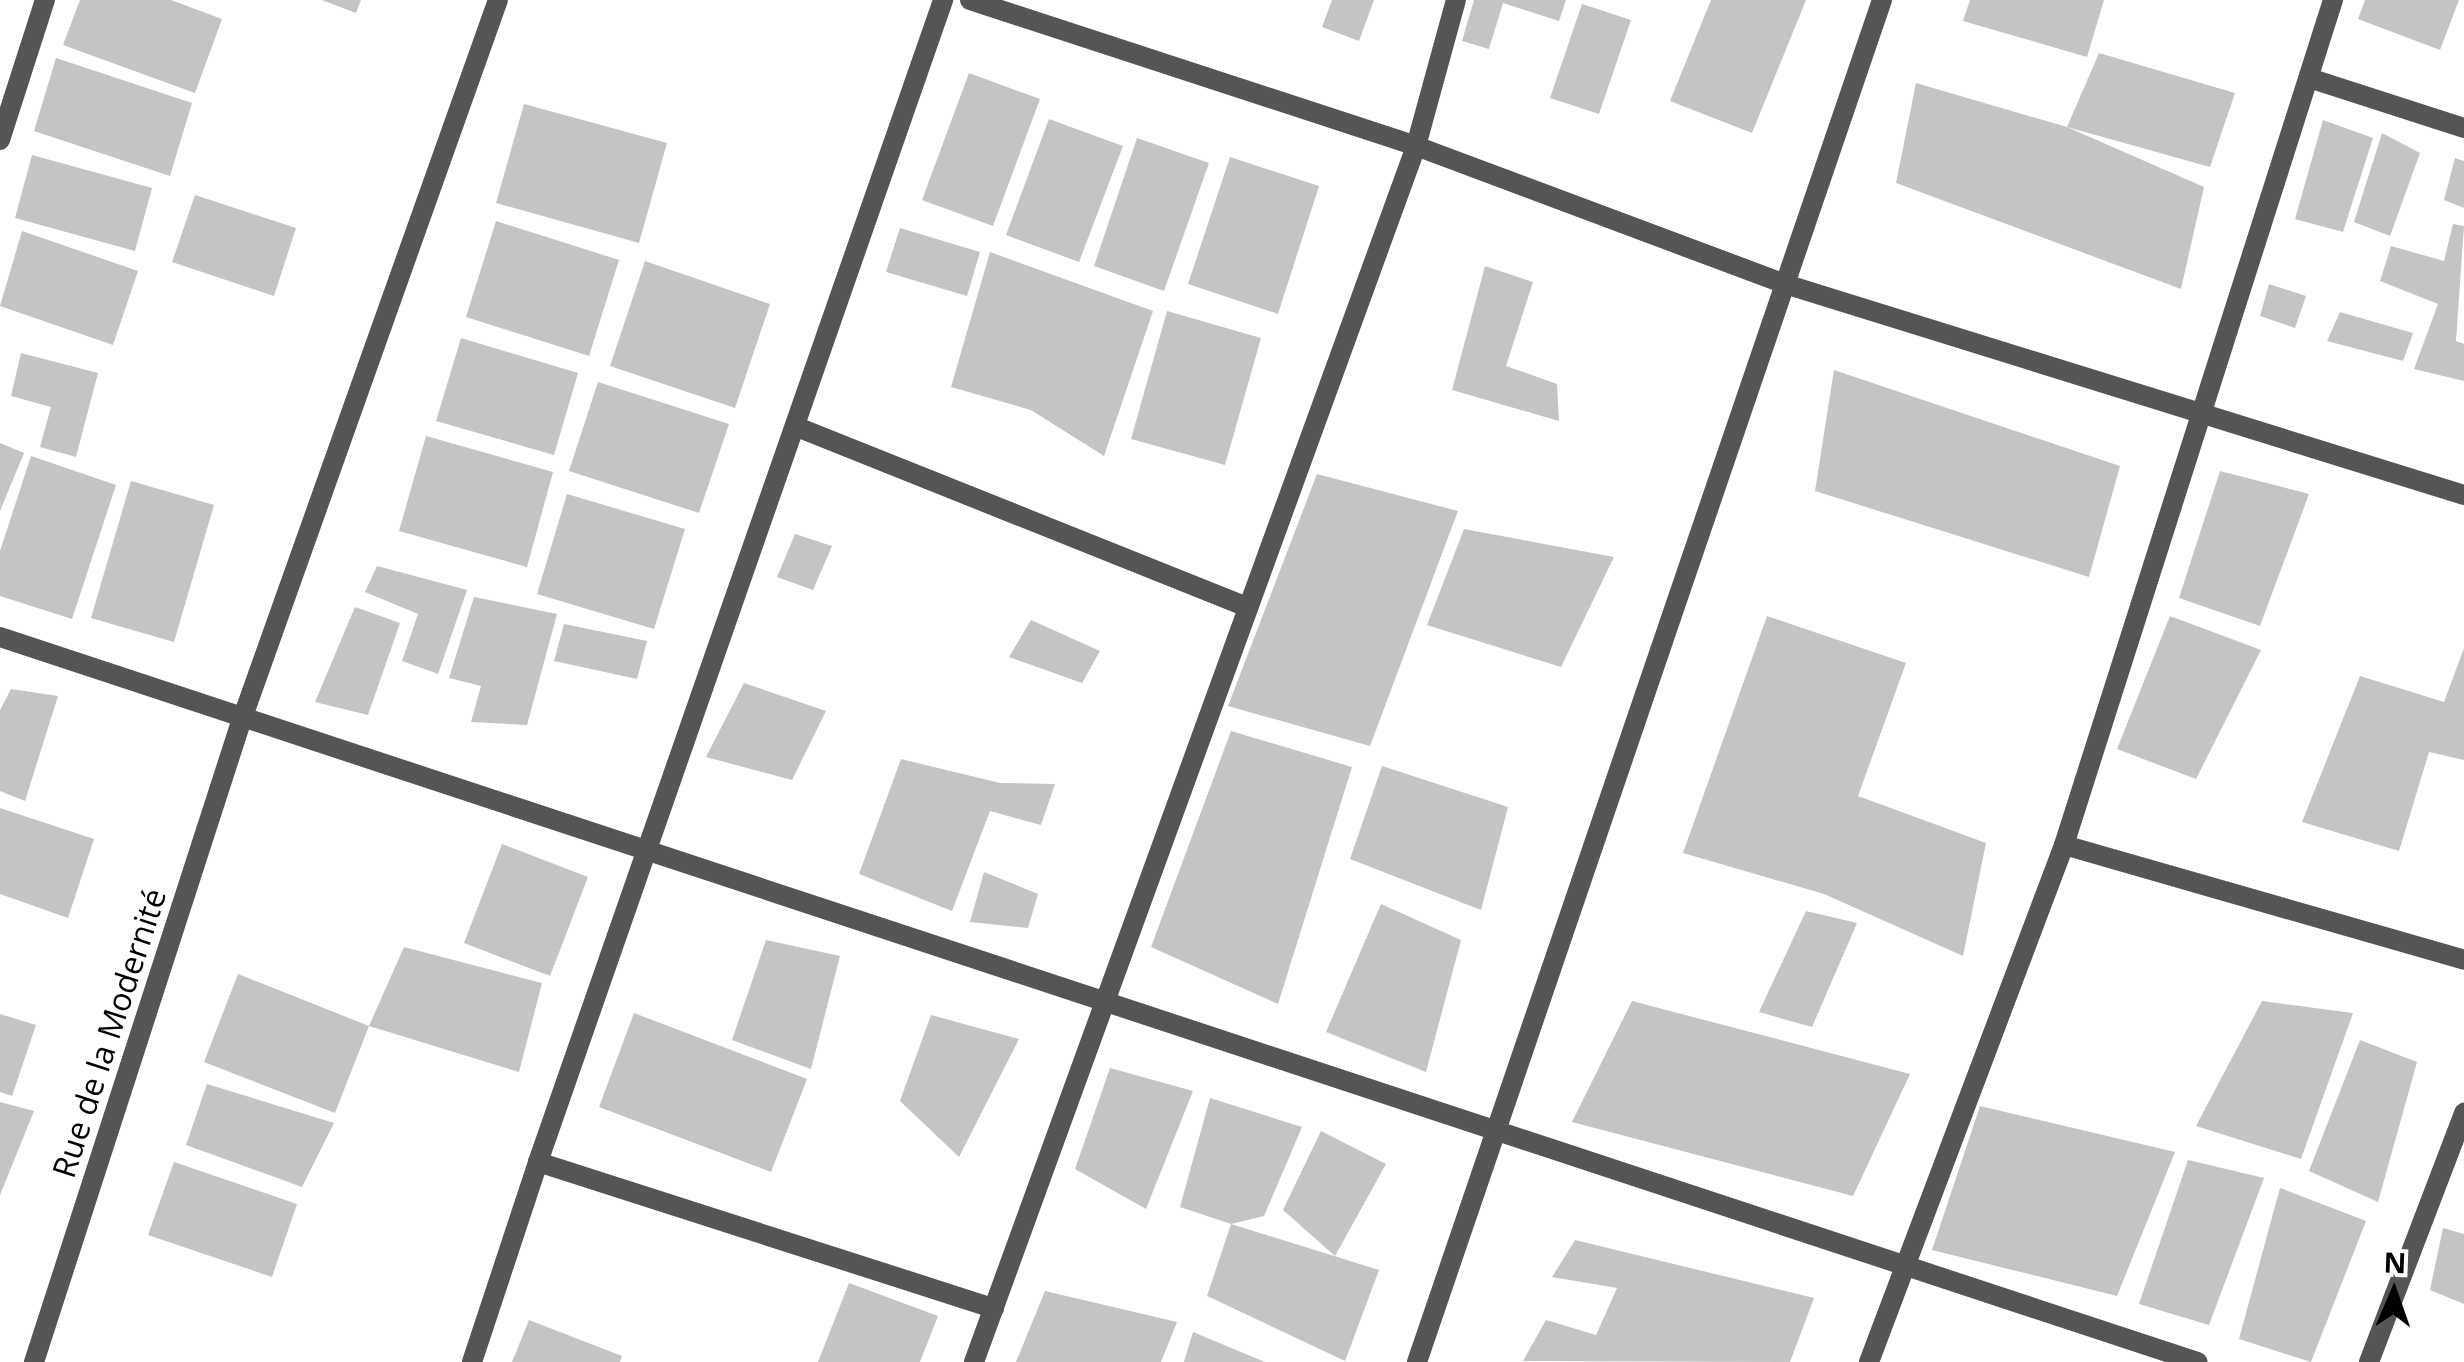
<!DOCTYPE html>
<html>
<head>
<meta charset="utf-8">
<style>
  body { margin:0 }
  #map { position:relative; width:2464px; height:1362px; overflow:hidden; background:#fff; font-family:"Open Sans",sans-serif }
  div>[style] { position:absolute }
  .building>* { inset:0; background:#c4c4c4 }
  .street>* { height:20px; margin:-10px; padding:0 10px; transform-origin:10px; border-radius:10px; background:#555 }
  span { translate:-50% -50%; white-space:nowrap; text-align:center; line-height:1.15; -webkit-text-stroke:10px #fff; paint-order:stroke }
  .street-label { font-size:32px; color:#000 }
  .north { position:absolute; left:2344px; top:1242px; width:100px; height:100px; -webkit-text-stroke:8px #fff; paint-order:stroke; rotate:2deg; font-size:28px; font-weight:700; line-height:40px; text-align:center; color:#000 }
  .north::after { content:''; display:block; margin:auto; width:35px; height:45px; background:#000; clip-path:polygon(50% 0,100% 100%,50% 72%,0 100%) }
</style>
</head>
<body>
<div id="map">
  <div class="building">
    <i style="clip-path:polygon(80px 0,171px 0,222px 19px,195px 93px,63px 45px)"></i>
    <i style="clip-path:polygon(322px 0,361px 0,356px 13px)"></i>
    <i style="clip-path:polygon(1332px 0,1374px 0,1359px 41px,1322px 27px)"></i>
    <i style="clip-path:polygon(1474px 0,1566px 0,1559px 21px,1503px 3px,1489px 49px,1462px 41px)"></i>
    <i style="clip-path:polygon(1711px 0,1806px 0,1752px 133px,1670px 101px)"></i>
    <i style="clip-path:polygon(1970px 0,2104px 0,2087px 57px,1963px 21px)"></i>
    <i style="clip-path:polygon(2365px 0,2459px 0,2440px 50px,2358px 19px)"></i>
    <i style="clip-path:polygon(1582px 4px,1631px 20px,1599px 114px,1550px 98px)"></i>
    <i style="clip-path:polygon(2099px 53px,2235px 93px,2210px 167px,2067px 127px)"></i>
    <i style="clip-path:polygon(56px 58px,192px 103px,170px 176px,34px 131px)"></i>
    <i style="clip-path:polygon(969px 73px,1040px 99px,993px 226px,922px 200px)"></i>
    <i style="clip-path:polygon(1916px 83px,2067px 127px,2204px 187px,2181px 289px,1896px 183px)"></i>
    <i style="clip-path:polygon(524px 104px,667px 143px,639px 243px,496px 203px)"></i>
    <i style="clip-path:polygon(1049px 119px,1123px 146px,1079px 262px,1006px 235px)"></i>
    <i style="clip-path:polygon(2323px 120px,2373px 138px,2343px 232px,2295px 219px)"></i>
    <i style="clip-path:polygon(2382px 133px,2420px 153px,2390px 236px,2354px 222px)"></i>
    <i style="clip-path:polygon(1137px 138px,1209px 163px,1164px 291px,1094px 266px)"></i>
    <i style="clip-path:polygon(32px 155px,152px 188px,135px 251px,15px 218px)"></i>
    <i style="clip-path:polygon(1230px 157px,1319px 186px,1278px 314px,1188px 284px)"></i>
    <i style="clip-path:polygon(2455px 158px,2464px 161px,2464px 208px,2444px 200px)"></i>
    <i style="clip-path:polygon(195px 195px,296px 228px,274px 296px,172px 262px)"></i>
    <i style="clip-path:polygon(496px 221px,619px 260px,589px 356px,466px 317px)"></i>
    <i style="clip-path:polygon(2453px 224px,2464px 226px,2456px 341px,2464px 344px,2464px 381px,2414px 369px,2438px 304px,2380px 281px,2391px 246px,2444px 261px)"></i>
    <i style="clip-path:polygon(900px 228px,980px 252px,967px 296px,886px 272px)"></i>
    <i style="clip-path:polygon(22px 231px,138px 271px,113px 345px,0 306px)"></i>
    <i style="clip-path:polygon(990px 252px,1153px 311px,1104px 456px,1031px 410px,951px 387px)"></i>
    <i style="clip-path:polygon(645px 261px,770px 304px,735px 408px,610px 366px)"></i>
    <i style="clip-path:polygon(1485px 266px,1533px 282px,1506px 366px,1557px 384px,1559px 421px,1452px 390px)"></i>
    <i style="clip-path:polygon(2269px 284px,2306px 296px,2295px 328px,2260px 316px)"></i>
    <i style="clip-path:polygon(1167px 311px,1261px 338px,1225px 465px,1131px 439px)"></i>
    <i style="clip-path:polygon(2340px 312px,2413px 333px,2403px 361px,2327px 341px)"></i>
    <i style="clip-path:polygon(461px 338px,578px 373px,554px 455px,436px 421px)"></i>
    <i style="clip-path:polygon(21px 353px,98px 373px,76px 457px,40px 447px,51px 407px,11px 396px)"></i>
    <i style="clip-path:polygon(1834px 370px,2120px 466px,2089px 577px,1815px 491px)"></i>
    <i style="clip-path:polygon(598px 382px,729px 424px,699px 513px,569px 471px)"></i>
    <i style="clip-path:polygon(426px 436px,553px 472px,527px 567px,399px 531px)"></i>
    <i style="clip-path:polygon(0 443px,24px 453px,0 511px)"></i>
    <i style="clip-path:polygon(31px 456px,116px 485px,72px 619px,0 596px,0 551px)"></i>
    <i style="clip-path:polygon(2220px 471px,2309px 494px,2260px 626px,2179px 598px)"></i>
    <i style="clip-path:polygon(1317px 474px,1458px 511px,1370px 746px,1228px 706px)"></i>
    <i style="clip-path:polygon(131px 481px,214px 505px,174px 642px,91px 618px)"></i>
    <i style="clip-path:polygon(567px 494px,685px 529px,654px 629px,537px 594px)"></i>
    <i style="clip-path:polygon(1464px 529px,1614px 557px,1561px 667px,1427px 625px)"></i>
    <i style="clip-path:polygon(795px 534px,832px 546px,813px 590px,777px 577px)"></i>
    <i style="clip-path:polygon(377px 566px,467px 590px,438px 674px,402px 661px,418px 614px,365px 592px)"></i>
    <i style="clip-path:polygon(474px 597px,557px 614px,527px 725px,471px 722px,481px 686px,449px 678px)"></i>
    <i style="clip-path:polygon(355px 607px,400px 623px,368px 715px,315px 702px)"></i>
    <i style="clip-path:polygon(1767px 616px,1906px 663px,1858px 796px,1986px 843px,1963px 956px,1824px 894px,1683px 853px)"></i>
    <i style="clip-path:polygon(2170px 616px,2261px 650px,2196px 779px,2117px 749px)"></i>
    <i style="clip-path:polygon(1031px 620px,1100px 651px,1082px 683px,1009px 657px)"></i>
    <i style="clip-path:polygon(564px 624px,647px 641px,637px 679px,554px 661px)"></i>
    <i style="clip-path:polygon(2464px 648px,2464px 760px,2429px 752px,2399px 851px,2302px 822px,2360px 676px,2444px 702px)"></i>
    <i style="clip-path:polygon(744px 683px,826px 711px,792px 780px,706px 757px)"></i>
    <i style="clip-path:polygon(11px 689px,58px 696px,25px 801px,0 791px,0 710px)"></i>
    <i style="clip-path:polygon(1231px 731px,1352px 767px,1278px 1004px,1151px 947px)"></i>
    <i style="clip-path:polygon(901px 759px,1000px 783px,1055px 784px,1041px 825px,990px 811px,952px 911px,859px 874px)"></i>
    <i style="clip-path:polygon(1382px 766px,1508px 807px,1481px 910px,1350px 859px)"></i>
    <i style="clip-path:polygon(0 808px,94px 839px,68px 918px,0 894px)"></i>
    <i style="clip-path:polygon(502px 844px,588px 877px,550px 976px,464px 943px)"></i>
    <i style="clip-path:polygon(984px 872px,1038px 894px,1028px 928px,970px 922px)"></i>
    <i style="clip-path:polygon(1381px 904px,1461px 940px,1426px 1072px,1326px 1032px)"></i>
    <i style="clip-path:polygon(1806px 911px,1857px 923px,1812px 1027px,1759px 1012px)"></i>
    <i style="clip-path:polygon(766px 940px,840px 956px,811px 1069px,732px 1040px)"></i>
    <i style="clip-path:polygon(404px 947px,542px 983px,519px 1072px,369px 1026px)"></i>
    <i style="clip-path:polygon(238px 974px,369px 1026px,335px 1113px,204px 1062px)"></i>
    <i style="clip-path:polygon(1632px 1001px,1910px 1074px,1853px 1196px,1572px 1122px)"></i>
    <i style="clip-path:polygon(2262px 1001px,2353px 1013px,2301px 1159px,2196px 1126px)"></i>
    <i style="clip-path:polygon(634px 1013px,807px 1079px,771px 1172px,599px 1107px)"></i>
    <i style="clip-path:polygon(0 1014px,36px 1025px,12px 1096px,0 1092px)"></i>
    <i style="clip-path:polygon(931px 1015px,1019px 1039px,959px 1157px,900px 1101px)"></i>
    <i style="clip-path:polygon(2360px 1040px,2417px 1062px,2378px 1202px,2309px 1171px)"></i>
    <i style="clip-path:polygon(1110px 1068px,1193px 1091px,1146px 1209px,1075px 1169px)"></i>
    <i style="clip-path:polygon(207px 1084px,334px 1123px,302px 1187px,186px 1145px)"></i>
    <i style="clip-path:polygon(1210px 1098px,1302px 1127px,1264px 1216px,1231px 1224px,1180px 1207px)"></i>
    <i style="clip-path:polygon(0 1102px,34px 1111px,0 1195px)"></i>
    <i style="clip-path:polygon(1980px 1106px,2175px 1152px,2117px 1296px,1932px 1250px)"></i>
    <i style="clip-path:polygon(1321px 1131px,1386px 1164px,1335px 1256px,1283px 1210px)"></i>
    <i style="clip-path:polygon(2188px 1160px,2264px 1178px,2209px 1325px,2139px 1304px)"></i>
    <i style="clip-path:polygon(174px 1162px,297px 1204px,272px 1277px,148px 1235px)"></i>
    <i style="clip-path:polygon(2280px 1188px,2366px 1221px,2311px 1362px,2239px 1339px)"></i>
    <i style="clip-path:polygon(1231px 1224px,1379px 1270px,1345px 1361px,1207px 1296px)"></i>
    <i style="clip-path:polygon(2443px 1228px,2464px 1234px,2464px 1304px,2430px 1290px)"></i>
    <i style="clip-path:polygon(1575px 1240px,1814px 1298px,1790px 1362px,1523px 1361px,1546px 1320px,1596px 1335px,1617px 1288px,1552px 1277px)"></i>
    <i style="clip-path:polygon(849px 1283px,938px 1316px,920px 1362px,818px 1362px)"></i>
    <i style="clip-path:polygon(1045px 1291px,1177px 1322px,1161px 1362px,1016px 1362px)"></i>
    <i style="clip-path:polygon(529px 1320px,622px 1356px,620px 1362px,512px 1362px)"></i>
    <i style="clip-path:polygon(1193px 1332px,1265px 1362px,1184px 1362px)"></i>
  </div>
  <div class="street">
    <i style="left:970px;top:0;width:469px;rotate:18.1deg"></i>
    <i style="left:1416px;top:146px;width:394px;rotate:20.5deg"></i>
    <i style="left:1785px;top:284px;width:711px;rotate:17.26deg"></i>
    <i style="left:2309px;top:78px;width:163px;rotate:17.9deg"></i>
    <i style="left:0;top:140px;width:147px;rotate:-72.2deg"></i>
    <i style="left:797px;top:427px;width:486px;rotate:21.8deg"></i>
    <i style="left:0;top:637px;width:2314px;rotate:18.26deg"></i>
    <i style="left:2064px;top:845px;width:416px;rotate:16deg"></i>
    <i style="left:538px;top:1162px;width:1231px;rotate:-70.78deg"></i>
    <i style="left:34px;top:1362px;width:673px;rotate:-72.08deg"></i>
    <i style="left:241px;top:722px;width:766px;rotate:-70.41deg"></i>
    <i style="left:472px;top:1362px;width:211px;rotate:-71.7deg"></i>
    <i style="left:538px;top:1162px;width:479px;rotate:17.8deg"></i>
    <i style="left:974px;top:1362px;width:1294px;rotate:-70.02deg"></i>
    <i style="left:1416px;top:146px;width:151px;rotate:-74.7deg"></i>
    <i style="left:1417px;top:1362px;width:1439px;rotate:-71.15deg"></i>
    <i style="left:1869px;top:1362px;width:553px;rotate:-69.33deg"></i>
    <i style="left:2064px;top:845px;width:887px;rotate:-72.34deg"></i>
    <i style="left:2369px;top:1362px;width:267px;rotate:-69.1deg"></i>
  </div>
  <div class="street-label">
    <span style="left:109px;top:1033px;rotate:-72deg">Rue de la Modernité</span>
  </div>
  <div class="north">N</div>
</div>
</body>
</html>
